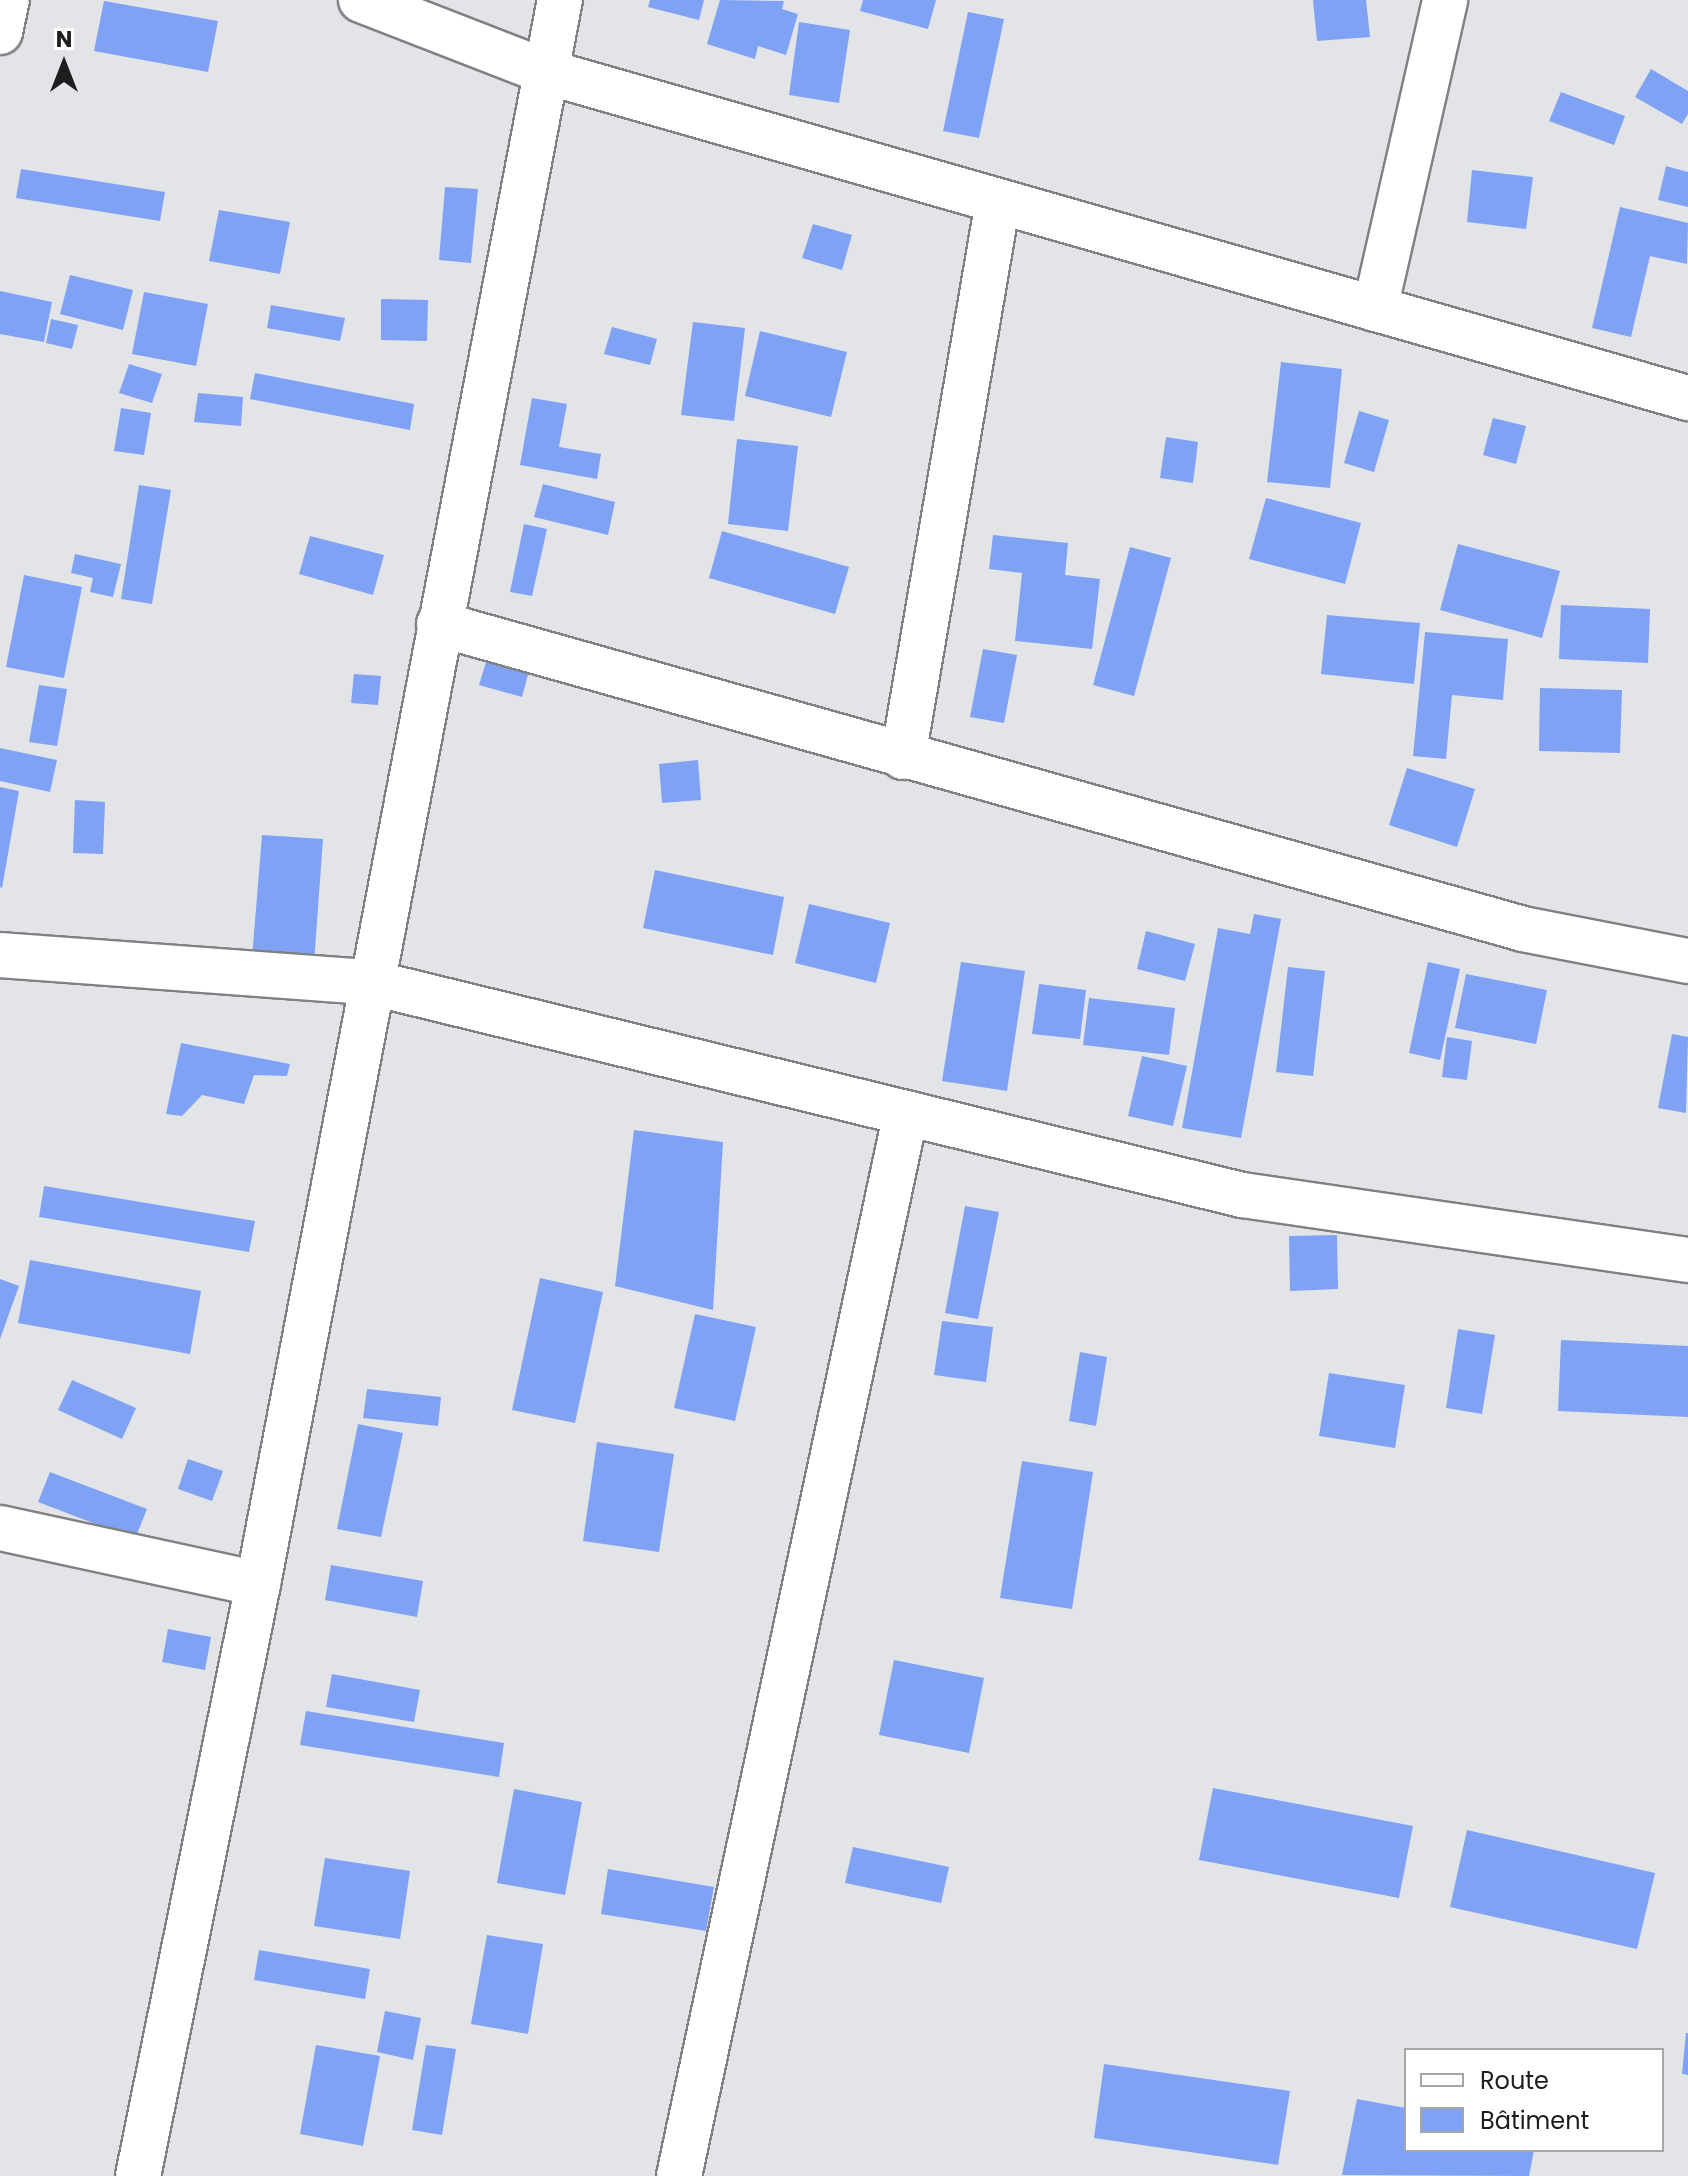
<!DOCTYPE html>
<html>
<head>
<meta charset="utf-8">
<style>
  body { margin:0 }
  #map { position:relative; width:1688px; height:2176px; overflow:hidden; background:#e3e4e7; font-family:Poppins,sans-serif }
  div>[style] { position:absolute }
  .building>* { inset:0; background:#7fa2f5 }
  .roads { filter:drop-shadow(2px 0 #7f8183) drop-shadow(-2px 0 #7f8183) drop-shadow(0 2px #7f8183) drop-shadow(0 -2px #7f8183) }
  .minor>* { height:44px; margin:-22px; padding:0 22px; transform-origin:22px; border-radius:22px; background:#fff }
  span { translate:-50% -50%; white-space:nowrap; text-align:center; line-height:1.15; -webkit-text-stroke:7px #fff; paint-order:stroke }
  .legend { position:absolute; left:1404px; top:2048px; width:260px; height:104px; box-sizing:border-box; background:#fff; border:2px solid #a5a5a5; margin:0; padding:10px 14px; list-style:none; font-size:24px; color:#1d1d1f }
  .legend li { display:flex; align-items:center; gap:16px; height:40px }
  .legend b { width:40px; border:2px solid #a5a5a5 }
  .north { position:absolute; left:24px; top:24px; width:80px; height:80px; -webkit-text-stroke:6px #fff; paint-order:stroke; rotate:0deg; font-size:22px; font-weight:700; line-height:32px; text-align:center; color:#1d1d1f }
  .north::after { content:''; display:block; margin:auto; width:28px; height:36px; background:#1d1d1f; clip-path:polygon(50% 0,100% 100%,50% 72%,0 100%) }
</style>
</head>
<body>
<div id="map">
  <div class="building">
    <i style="clip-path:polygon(650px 0,704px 0,699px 20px,648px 7px)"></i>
    <i style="clip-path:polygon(720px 0,784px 1px,782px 9px,798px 14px,786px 55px,758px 46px,755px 59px,707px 44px)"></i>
    <i style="clip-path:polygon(863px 0,936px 0,928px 29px,860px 11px)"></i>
    <i style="clip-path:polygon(1313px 0,1366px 0,1370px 37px,1317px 41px)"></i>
    <i style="clip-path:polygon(104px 1px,218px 21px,208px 72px,94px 51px)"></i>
    <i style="clip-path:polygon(968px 12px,1004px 19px,979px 138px,943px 131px)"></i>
    <i style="clip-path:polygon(799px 22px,850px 30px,839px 103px,789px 95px)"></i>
    <i style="clip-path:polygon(1651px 69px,1688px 91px,1688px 114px,1682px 124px,1635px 97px)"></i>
    <i style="clip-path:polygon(1561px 92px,1625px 116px,1614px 145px,1549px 121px)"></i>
    <i style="clip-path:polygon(1666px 166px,1688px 172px,1688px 207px,1658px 200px)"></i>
    <i style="clip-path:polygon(21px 169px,165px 192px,160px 221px,16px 198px)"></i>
    <i style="clip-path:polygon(1472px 170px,1533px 177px,1526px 229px,1467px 222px)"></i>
    <i style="clip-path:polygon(445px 187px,478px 189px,471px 263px,439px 260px)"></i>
    <i style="clip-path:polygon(1620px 207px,1688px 223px,1687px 264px,1650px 256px,1631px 337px,1592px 328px)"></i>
    <i style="clip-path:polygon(219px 210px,290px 222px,280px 274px,209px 261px)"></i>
    <i style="clip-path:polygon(813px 224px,852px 235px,842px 270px,802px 258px)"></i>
    <i style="clip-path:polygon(70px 275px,133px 290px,123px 330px,60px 314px)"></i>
    <i style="clip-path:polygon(0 291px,52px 302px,44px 342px,0 334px)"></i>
    <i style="clip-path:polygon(144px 292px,208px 304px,196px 366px,132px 354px)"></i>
    <i style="clip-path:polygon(381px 299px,428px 300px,427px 341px,381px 340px)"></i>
    <i style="clip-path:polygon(271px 305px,345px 318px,340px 341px,267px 328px)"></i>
    <i style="clip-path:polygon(51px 319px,78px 325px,72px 349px,46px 343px)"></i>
    <i style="clip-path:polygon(693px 322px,745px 328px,734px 421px,681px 415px)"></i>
    <i style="clip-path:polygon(612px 327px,657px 339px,650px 365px,604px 354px)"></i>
    <i style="clip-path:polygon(760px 331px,847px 352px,831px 417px,745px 396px)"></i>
    <i style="clip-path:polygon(1281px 362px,1342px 369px,1330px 488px,1267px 482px)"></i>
    <i style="clip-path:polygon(129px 364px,162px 374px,152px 403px,119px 393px)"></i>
    <i style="clip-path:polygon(255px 373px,414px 404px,410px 430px,250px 399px)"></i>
    <i style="clip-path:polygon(198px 393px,243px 397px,241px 426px,194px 422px)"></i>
    <i style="clip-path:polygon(532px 398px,567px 404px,559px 447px,601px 454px,597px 479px,520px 465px)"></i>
    <i style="clip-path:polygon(121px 408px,151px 413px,144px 455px,114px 451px)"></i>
    <i style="clip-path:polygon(1359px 411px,1389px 420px,1374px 472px,1344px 463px)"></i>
    <i style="clip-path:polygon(1493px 418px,1526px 426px,1516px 464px,1483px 455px)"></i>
    <i style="clip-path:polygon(1166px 437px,1198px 442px,1193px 483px,1160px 478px)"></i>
    <i style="clip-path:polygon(737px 439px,798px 446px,788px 531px,728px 524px)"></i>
    <i style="clip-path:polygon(543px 484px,615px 502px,608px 535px,534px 517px)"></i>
    <i style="clip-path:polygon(139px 485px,171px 490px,152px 604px,121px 599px)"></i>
    <i style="clip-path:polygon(1266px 498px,1361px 523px,1345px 584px,1249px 559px)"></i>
    <i style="clip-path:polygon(524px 524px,547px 529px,532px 596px,510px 592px)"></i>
    <i style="clip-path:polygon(722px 531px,849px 567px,835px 614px,709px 578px)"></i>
    <i style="clip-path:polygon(993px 535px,1068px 543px,1065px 575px,1100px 579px,1092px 649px,1015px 641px,1022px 573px,989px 569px)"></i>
    <i style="clip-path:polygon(310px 536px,384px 555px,373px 595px,299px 574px)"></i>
    <i style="clip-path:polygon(1458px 544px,1560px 571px,1542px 638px,1440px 610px)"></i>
    <i style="clip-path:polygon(1130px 547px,1171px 558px,1134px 696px,1093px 685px)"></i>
    <i style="clip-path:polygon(75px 554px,121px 564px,113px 597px,90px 592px,93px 578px,71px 573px)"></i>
    <i style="clip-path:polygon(24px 575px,82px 587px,64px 678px,6px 667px)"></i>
    <i style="clip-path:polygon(1561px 605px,1650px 609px,1648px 663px,1559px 659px)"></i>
    <i style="clip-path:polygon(1327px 615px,1420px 623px,1414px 684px,1321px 674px)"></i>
    <i style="clip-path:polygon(1425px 632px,1508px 639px,1503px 700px,1452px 695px,1446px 759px,1413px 756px)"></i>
    <i style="clip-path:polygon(983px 649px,1017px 655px,1004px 723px,970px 717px)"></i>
    <i style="clip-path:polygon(487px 659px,529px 671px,522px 697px,479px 685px)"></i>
    <i style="clip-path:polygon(354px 674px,381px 676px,378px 705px,351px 703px)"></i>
    <i style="clip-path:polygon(39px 685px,67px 689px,57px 746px,29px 742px)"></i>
    <i style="clip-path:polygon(1540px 688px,1622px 690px,1620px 753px,1539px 751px)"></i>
    <i style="clip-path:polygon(0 748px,57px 760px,50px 792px,0 781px)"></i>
    <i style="clip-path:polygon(698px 760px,701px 800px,662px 803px,659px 764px)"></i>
    <i style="clip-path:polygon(1407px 768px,1475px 789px,1457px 847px,1389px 825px)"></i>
    <i style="clip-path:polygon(0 787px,19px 791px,2px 888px,0 887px)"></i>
    <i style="clip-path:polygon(75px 800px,105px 802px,103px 854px,73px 853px)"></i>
    <i style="clip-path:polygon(262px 835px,323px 839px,314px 963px,252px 958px)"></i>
    <i style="clip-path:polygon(655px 870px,784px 897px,773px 955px,643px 928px)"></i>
    <i style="clip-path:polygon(809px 904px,890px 923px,876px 983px,795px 963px)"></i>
    <i style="clip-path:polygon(1254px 914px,1281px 919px,1241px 1138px,1182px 1128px,1218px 928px,1250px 934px)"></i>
    <i style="clip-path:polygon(1146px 931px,1195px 944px,1185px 981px,1137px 969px)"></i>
    <i style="clip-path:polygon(961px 962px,1025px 971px,1007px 1091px,942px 1081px)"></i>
    <i style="clip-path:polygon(1428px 962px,1460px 969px,1440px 1060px,1409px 1053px)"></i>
    <i style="clip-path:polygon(1288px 967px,1325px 971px,1313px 1076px,1276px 1072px)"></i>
    <i style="clip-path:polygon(1466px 974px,1547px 990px,1536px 1044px,1455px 1028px)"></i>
    <i style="clip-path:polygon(1039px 984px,1086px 990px,1080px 1039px,1032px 1034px)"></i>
    <i style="clip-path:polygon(1089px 998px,1175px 1008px,1169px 1055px,1083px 1045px)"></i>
    <i style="clip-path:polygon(1672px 1034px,1688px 1037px,1686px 1113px,1658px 1108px)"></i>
    <i style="clip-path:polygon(1447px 1037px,1472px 1041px,1467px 1080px,1442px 1077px)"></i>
    <i style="clip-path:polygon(181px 1043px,290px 1064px,287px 1076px,254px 1075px,244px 1104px,202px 1095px,182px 1116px,166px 1114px)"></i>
    <i style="clip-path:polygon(1142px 1056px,1187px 1066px,1173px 1126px,1128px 1116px)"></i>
    <i style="clip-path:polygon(634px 1130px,723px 1142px,713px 1310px,615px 1286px)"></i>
    <i style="clip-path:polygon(44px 1186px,255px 1221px,249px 1252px,39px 1217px)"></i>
    <i style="clip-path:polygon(965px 1206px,999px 1212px,978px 1319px,945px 1313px)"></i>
    <i style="clip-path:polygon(1337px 1235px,1338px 1289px,1290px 1291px,1289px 1236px)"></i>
    <i style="clip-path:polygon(30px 1260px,201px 1291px,190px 1354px,18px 1323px)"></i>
    <i style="clip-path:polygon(540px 1278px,603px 1292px,575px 1423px,512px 1410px)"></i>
    <i style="clip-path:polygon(0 1279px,19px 1286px,0 1339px)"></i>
    <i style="clip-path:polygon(695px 1314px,756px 1327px,735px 1421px,674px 1408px)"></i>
    <i style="clip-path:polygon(942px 1321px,993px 1327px,986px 1382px,934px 1375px)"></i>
    <i style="clip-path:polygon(1458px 1329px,1495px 1335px,1482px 1414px,1446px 1408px)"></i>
    <i style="clip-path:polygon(1561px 1340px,1688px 1346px,1688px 1417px,1558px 1411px)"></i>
    <i style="clip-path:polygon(1080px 1352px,1107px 1357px,1096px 1426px,1069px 1421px)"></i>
    <i style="clip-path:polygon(1329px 1373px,1405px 1385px,1395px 1448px,1319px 1436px)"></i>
    <i style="clip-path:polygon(72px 1380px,136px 1408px,122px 1439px,58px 1410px)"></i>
    <i style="clip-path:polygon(367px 1389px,441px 1397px,438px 1426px,363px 1418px)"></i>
    <i style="clip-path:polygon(358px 1424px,403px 1433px,381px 1537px,337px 1529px)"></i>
    <i style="clip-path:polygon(597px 1442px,674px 1454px,659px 1552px,583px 1541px)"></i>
    <i style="clip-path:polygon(188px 1459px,223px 1471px,212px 1501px,178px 1489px)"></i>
    <i style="clip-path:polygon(1022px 1461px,1093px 1472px,1072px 1609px,1000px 1598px)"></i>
    <i style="clip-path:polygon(50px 1472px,147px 1509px,135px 1539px,38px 1502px)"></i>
    <i style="clip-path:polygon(331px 1565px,423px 1581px,417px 1617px,325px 1600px)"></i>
    <i style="clip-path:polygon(168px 1629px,211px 1637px,205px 1670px,162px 1662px)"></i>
    <i style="clip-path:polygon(894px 1660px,984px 1678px,969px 1753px,879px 1735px)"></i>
    <i style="clip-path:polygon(332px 1674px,420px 1690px,414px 1722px,326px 1707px)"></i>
    <i style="clip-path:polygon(306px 1711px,504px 1743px,499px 1777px,300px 1745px)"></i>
    <i style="clip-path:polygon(1213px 1788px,1413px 1826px,1399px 1898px,1199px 1860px)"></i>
    <i style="clip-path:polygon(514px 1789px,582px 1802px,565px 1895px,497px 1883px)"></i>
    <i style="clip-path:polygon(1467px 1830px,1655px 1873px,1637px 1949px,1450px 1907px)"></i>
    <i style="clip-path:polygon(853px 1847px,949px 1867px,941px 1903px,845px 1883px)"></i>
    <i style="clip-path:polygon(325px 1858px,410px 1871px,400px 1939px,314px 1926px)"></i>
    <i style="clip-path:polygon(608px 1869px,714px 1887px,706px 1931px,601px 1914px)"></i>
    <i style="clip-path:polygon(487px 1935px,543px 1944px,528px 2034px,471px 2024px)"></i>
    <i style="clip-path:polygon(259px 1950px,370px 1969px,365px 1999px,254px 1980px)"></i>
    <i style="clip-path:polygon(385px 2011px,421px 2018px,413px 2060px,377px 2052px)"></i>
    <i style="clip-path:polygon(1686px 2033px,1688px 2033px,1688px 2075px,1682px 2074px)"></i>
    <i style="clip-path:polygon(316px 2045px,380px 2056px,363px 2146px,300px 2134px)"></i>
    <i style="clip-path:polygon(426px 2045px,456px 2049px,442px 2135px,412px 2130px)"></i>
    <i style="clip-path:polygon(1104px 2064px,1290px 2091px,1278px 2165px,1094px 2138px)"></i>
    <i style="clip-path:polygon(1357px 2099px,1406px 2108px,1406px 2150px,1534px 2150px,1529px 2176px,1342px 2175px)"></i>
  </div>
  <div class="roads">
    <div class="minor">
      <i style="left:361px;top:0;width:199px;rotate:21.2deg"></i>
      <i style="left:547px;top:72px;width:1187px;rotate:15.95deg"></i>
      <i style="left:0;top:32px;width:33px;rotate:-78deg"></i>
      <i style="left:1375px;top:309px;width:317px;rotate:-77.2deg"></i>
      <i style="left:439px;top:624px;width:1126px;rotate:15.71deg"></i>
      <i style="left:1523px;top:929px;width:168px;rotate:11deg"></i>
      <i style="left:903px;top:757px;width:564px;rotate:-80.3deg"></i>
      <i style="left:0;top:955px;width:370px;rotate:4.2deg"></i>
      <i style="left:369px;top:982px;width:899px;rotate:13.71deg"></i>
      <i style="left:1242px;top:1195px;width:451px;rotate:8.3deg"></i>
      <i style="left:0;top:1528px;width:264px;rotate:12.2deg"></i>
      <i style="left:138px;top:2176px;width:604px;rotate:-78.54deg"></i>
      <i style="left:258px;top:1584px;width:1613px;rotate:-79.21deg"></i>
      <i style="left:679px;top:2176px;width:1087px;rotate:-77.95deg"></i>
    </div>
  </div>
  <ul class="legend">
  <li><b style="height:10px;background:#fff"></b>Route</li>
  <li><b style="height:22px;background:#7fa2f5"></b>Bâtiment</li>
  </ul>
  <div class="north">N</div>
</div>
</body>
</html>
